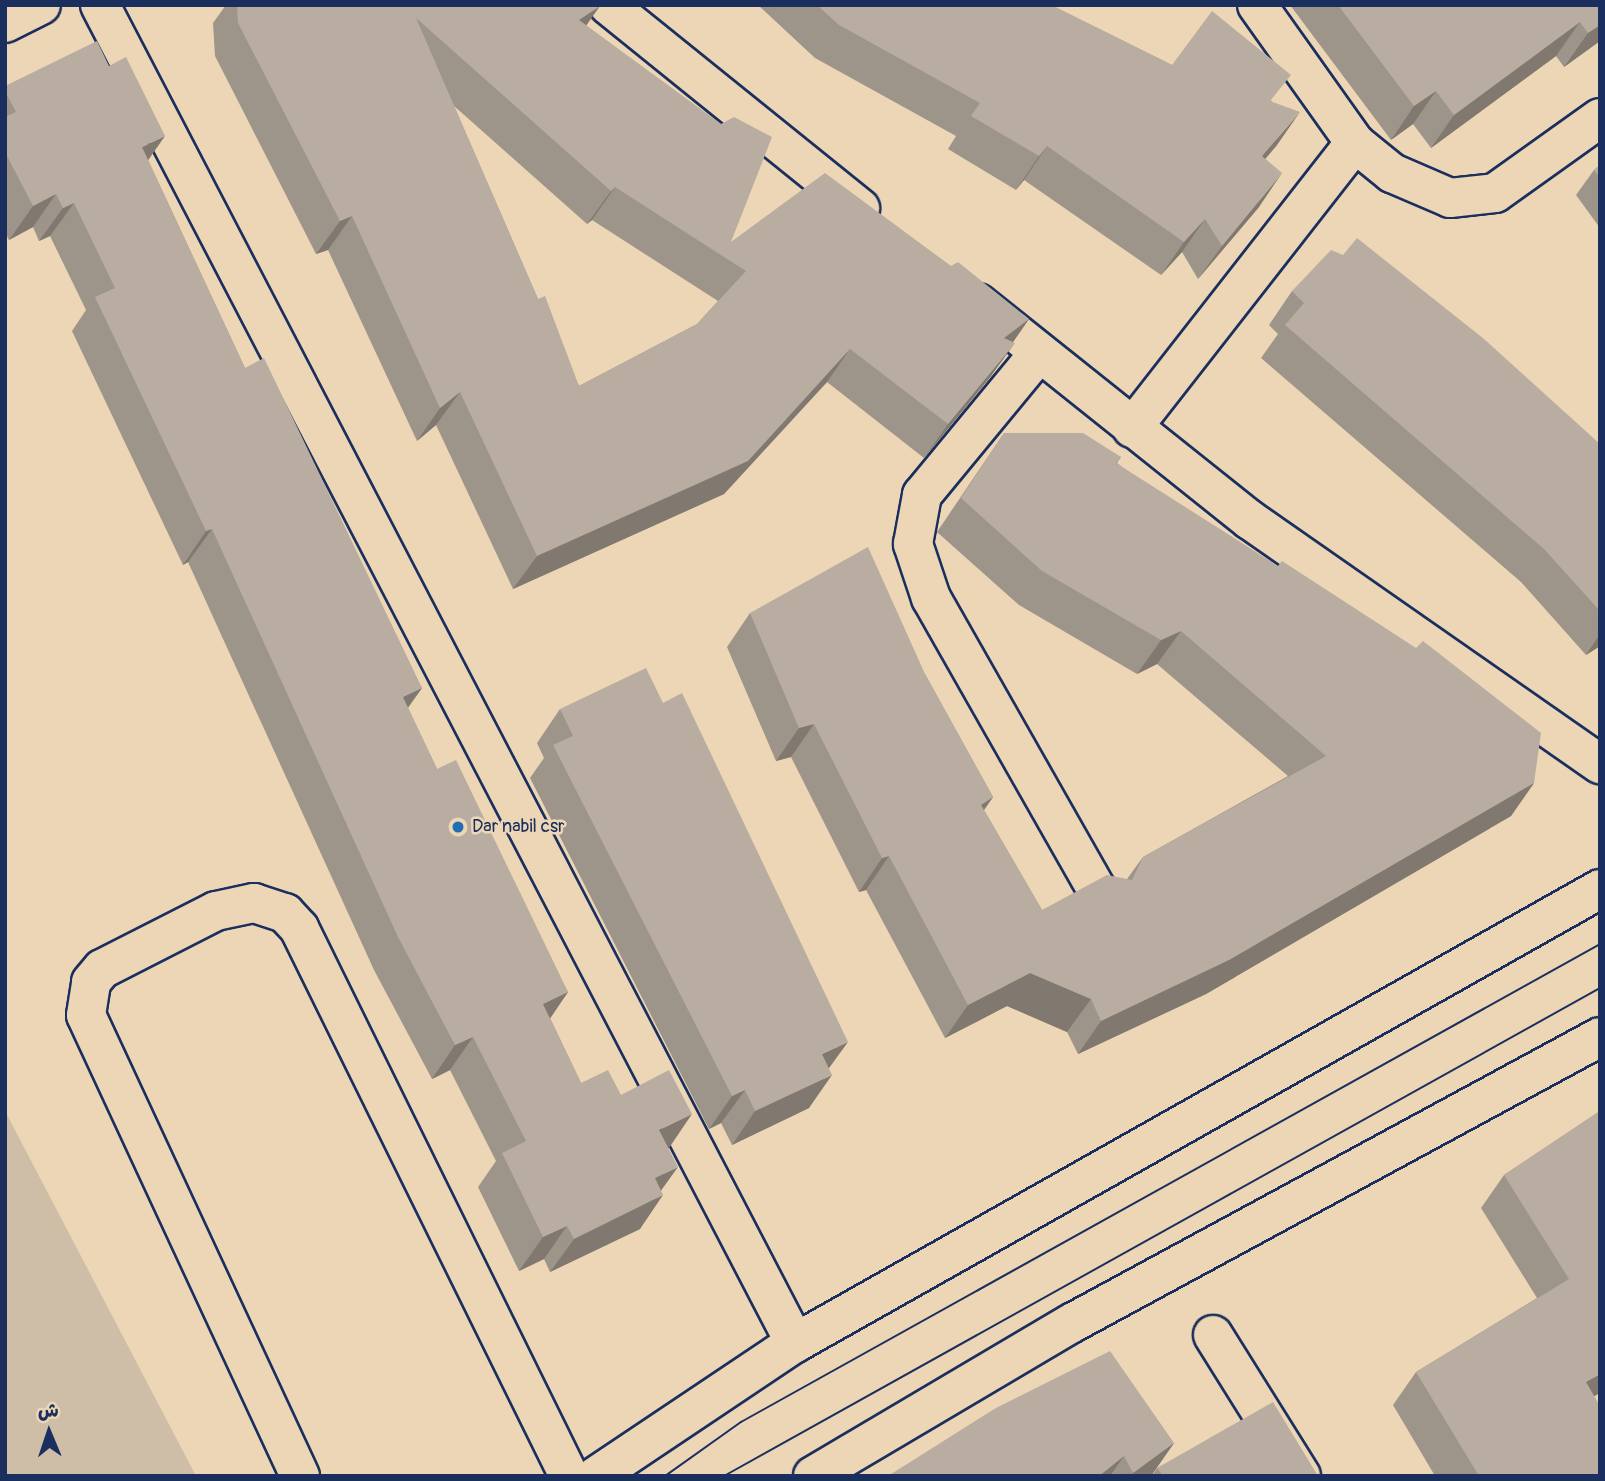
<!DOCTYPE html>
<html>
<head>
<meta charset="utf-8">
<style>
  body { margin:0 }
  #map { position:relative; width:1605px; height:1481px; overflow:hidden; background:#ecd6b5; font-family:Pangolin,"Playpen Sans Arabic",sans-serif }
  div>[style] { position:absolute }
  .green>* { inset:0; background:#cebea8 }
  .roads { filter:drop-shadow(2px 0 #1b2f5e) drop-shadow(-2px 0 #1b2f5e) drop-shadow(0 2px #1b2f5e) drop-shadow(0 -2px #1b2f5e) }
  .minor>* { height:38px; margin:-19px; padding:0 19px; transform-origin:19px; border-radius:19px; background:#ecd6b5 }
  .tram>* { height:2px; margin:-1px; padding:0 1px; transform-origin:1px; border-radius:1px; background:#1b2f5e }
  .wall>* { inset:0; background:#9e958a }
  .shaded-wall>* { inset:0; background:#817970 }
  .building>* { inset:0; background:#b8ada0 }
  .dots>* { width:19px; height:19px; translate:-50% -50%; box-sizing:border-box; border:4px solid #ecd6b5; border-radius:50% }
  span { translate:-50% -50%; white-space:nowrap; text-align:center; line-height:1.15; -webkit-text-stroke:5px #ecd6b5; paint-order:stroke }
  .poi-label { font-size:18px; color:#1b2f5e }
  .left { translate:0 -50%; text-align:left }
  .frame { position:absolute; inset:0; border:7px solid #1b2f5e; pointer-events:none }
  .north { position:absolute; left:14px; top:1397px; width:70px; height:70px; -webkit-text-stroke:5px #ecd6b5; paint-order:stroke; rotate:358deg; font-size:19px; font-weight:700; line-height:28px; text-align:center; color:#1b2f5e }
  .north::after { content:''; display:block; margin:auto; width:24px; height:32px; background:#1b2f5e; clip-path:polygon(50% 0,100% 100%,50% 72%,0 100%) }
</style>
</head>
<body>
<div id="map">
  <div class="green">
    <i style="clip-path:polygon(5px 1111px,196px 1476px,5px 1476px)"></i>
  </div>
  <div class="roads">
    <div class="minor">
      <i style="left:100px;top:5px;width:1508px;rotate:62.55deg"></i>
      <i style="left:608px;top:5px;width:324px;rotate:38.9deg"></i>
      <i style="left:1257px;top:5px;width:169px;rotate:54.6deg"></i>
      <i style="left:1355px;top:143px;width:48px;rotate:39deg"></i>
      <i style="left:1392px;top:173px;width:63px;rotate:23.3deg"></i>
      <i style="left:1450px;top:198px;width:45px;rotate:-6.3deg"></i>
      <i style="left:1495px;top:193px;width:129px;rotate:-35.5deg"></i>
      <i style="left:5px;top:23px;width:40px;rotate:-26.6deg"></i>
      <i style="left:978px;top:303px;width:348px;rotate:38.6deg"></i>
      <i style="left:1250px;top:520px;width:427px;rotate:34.9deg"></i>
      <i style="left:1039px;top:353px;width:184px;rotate:129.5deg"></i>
      <i style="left:922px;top:495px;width:50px;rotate:100.4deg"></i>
      <i style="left:913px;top:544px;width:57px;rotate:71.6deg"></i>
      <i style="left:931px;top:598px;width:340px;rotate:60.4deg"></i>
      <i style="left:1132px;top:428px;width:362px;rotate:-52deg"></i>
      <i style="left:1213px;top:1335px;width:166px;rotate:58deg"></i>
      <i style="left:300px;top:1476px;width:508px;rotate:-114.9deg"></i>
      <i style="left:86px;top:1015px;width:33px;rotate:-81deg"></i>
      <i style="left:91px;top:982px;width:17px;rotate:-50deg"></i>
      <i style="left:102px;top:969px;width:128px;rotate:-27deg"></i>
      <i style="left:216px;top:911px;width:39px;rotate:-12deg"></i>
      <i style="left:254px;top:903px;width:33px;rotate:18deg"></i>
      <i style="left:285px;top:913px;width:21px;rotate:47deg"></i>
      <i style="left:299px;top:928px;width:611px;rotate:63.77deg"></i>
      <i style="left:596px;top:1476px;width:239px;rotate:-33.8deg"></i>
      <i style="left:795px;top:1343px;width:924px;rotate:-29.42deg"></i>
      <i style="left:813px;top:1476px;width:301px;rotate:-30.6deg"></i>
      <i style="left:1072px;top:1323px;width:600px;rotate:-28.44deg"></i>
    </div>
  </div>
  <div class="tram">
    <i style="left:665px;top:1476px;width:93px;rotate:-35.4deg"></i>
    <i style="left:741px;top:1422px;width:983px;rotate:-29.09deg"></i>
    <i style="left:724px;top:1476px;width:1003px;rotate:-29.12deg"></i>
  </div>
  <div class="wall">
    <i style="clip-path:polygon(evenodd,226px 5px,597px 5px,586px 26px,731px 242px,951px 266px,1029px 319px,1013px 342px,991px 376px,924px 458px,827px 382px,724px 494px,513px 589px,436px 425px,417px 441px,328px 250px,316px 254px,215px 56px,213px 23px,226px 5px,454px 106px,587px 224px,592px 220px,718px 301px,697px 324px,579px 386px,538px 299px,454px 106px)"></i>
    <i style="clip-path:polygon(758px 5px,1051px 5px,1172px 65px,1272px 101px,1277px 145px,1265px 159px,1259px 207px,1198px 279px,1182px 252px,1161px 275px,1024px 180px,1016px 190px,948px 149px,956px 136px,815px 58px)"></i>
    <i style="clip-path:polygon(1290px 5px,1600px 5px,1600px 41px,1564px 67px,1556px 56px,1431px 148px,1413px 124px,1391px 140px)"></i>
    <i style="clip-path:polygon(5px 86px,148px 160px,245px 368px,422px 688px,408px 708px,437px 769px,568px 992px,550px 1018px,581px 1083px,621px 1095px,668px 1148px,661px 1191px,640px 1229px,550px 1272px,544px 1259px,519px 1271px,478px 1187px,496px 1161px,450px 1070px,432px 1079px,374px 970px,188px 562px,183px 565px,72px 331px,86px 310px,50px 236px,39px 241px,33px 227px,9px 240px,5px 232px)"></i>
    <i style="clip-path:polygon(1600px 165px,1600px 228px,1576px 195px,1594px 170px)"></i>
    <i style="clip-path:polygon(1292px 291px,1600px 444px,1600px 646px,1586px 655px,1521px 582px,1261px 358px,1278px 334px,1269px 325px)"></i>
    <i style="clip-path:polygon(1004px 433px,1121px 457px,1117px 463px,1534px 783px,1511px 816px,1206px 994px,1078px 1054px,1067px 1032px,1007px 1006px,945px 1038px,866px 890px,859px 892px,791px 757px,776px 761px,727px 647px,750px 613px,925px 674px,993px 797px,984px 810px,1042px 910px,1127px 879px,1143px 857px,1288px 776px,1157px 664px,1137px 674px,1019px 605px,937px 532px)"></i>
    <i style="clip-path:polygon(560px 709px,829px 1068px,809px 1108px,732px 1145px,721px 1123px,709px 1129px,530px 778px,544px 758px,537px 743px)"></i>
    <i style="clip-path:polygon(1600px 1111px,1594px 1396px,1600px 1476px,1435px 1476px,1393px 1405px,1416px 1372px,1537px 1298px,1481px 1208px,1504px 1175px)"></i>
    <i style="clip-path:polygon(1174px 1443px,1151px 1476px,888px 1476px)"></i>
    <i style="clip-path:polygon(1157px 1468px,1318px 1476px,1152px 1476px)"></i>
  </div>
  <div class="shaded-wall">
    <i style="clip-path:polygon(600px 6px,576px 40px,579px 20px)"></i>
    <i style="clip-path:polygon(1580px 22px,1556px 56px,1431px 148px,1454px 115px)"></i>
    <i style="clip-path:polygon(1600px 25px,1600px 41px,1564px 67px,1588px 33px)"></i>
    <i style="clip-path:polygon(1436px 91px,1413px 124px,1391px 140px,1414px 106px)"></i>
    <i style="clip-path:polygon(1300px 112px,1277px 145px,1239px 190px,1262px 156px)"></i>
    <i style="clip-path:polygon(165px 136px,142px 169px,142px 147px)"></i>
    <i style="clip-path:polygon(1047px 146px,1024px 180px,1016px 190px,1039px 156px)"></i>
    <i style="clip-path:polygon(1282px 173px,1259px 207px,1198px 279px,1222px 246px)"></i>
    <i style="clip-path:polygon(615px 187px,592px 220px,587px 224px,611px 191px)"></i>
    <i style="clip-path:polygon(56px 194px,33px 227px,9px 240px,33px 206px)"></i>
    <i style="clip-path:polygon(74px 203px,50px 236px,39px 241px,63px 208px)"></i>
    <i style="clip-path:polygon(352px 216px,328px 250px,316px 254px,340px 221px)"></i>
    <i style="clip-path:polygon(1205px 219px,1182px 252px,1161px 275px,1184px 242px)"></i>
    <i style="clip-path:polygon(1029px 319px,1006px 352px,1004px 338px)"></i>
    <i style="clip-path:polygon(1015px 343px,991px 376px,924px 458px,948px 424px)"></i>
    <i style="clip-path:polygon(850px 349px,827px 382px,724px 494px,513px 589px,537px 556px)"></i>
    <i style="clip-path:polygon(460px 392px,436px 425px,417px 441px,440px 408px)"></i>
    <i style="clip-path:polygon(212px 529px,188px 562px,183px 565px,206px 531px)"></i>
    <i style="clip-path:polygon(1181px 631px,1157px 664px,1137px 674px,1161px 640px)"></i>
    <i style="clip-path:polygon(1600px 634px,1600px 646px,1586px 655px)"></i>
    <i style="clip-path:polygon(422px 688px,398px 721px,403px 697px)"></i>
    <i style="clip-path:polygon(814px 724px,791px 757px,776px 761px,799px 728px)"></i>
    <i style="clip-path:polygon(1534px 783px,1511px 816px,1206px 994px,1078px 1054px,1101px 1021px)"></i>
    <i style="clip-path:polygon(993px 797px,969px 831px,981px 805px)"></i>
    <i style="clip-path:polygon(889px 856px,866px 890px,859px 892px,882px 858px)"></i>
    <i style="clip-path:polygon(1030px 973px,1091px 999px,1067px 1032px,1007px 1006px,945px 1038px,968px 1005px)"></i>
    <i style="clip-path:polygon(568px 992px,545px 1026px,543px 1004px)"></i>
    <i style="clip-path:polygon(473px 1037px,450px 1070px,432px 1079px,455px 1045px)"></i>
    <i style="clip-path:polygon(848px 1042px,824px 1075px,822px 1054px)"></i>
    <i style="clip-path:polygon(832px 1075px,809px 1108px,732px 1145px,755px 1111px)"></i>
    <i style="clip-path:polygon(745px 1090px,721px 1123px,709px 1129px,732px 1096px)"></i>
    <i style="clip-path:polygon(692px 1114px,669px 1148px,636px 1163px,659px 1130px)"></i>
    <i style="clip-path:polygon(678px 1167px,655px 1199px,663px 1195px,640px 1229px,550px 1272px,574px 1239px,655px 1178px)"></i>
    <i style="clip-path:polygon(567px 1226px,544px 1259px,519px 1271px,543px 1237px)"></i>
    <i style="clip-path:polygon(1600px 1374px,1600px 1393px,1562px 1415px,1586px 1382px)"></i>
    <i style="clip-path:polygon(1174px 1443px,1151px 1476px,1131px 1476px,1133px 1473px)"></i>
    <i style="clip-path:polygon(1124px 1456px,1110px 1476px,1099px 1476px)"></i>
  </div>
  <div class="building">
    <i style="clip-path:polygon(evenodd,237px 5px,597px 5px,600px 6px,579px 20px,721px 124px,734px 117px,772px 137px,731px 242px,825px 173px,951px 266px,958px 262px,1029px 319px,1004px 338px,1015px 343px,948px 424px,850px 349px,748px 461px,537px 556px,460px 392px,440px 408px,352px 216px,340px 221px,238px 23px,237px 5px,416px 18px,611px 191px,615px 187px,746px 271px,697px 324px,579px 386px,545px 296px,538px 299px,416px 18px)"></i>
    <i style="clip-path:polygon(817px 5px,1051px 5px,1172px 65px,1212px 11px,1291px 75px,1270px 101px,1300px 112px,1262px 156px,1282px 173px,1222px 246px,1205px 219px,1184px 242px,1047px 146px,1039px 156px,971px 116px,980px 103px,839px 25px)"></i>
    <i style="clip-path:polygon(1338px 5px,1600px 5px,1600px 25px,1588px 33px,1580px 22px,1454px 115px,1436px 91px,1414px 106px)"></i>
    <i style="clip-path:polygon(97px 41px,109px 66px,126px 57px,165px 136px,142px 147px,210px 293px,245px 368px,264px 358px,422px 688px,403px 697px,437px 769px,456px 760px,568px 992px,543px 1004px,581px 1083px,608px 1070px,621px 1095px,669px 1070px,692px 1114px,659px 1130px,678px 1167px,655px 1178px,663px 1195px,574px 1239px,567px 1226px,543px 1237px,502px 1153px,526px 1141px,473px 1037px,455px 1045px,398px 937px,212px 529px,206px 531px,95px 297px,115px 288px,74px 203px,63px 208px,56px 194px,33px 206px,5px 152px,5px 117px,16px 112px,5px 91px,5px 86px)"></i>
    <i style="clip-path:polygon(1600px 165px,1600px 178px,1594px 170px)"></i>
    <i style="clip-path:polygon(1357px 238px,1484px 339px,1600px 444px,1600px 611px,1544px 549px,1285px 325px,1304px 303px,1292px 291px,1331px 250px,1343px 255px)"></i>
    <i style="clip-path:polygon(1004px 433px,1083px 433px,1121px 457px,1116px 463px,1278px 566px,1282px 561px,1416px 648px,1423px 641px,1541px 733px,1534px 783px,1229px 960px,1101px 1021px,1091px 999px,1030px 973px,968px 1005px,889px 856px,882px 858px,814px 724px,799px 728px,750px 613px,868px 547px,925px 674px,993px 797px,981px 805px,1042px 910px,1107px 875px,1132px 880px,1143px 857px,1326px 756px,1181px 631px,1161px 640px,1042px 571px,961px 498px)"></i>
    <i style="clip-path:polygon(646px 668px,663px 703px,682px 693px,848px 1042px,822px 1054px,832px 1075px,755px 1111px,745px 1090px,732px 1096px,553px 745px,573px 736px,560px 709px)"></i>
    <i style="clip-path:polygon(1600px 1111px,1600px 1374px,1586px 1382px,1600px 1406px,1600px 1476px,1479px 1476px,1416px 1372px,1569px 1279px,1504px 1175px)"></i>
    <i style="clip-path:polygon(1110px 1351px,1174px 1443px,1133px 1473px,1124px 1456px,1099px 1476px,888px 1476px,996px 1408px)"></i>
    <i style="clip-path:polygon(1273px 1402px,1318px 1476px,1163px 1476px,1157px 1468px)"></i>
  </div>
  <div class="dots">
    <i style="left:458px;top:827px;background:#1f6fb2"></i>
  </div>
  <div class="poi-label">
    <span class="left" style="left:472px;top:827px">Dar nabil csr</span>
  </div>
  <div class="frame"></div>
  <div class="north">ش</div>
</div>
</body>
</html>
